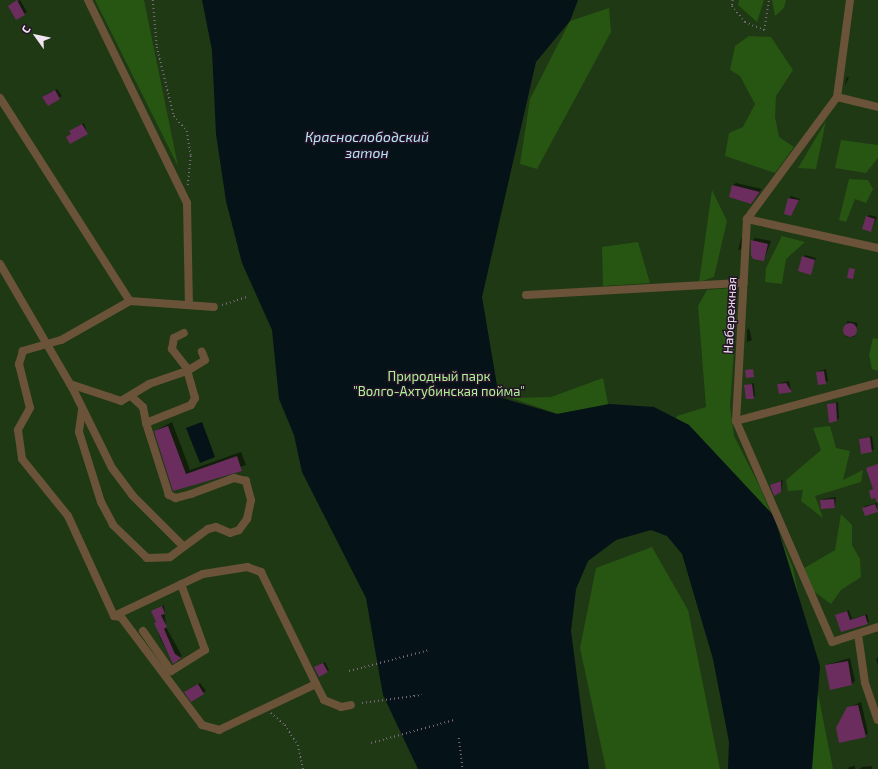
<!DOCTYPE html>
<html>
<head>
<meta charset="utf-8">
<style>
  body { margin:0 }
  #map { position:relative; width:878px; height:769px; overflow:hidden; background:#2f1c32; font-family:"Exo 2",sans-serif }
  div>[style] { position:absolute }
  .green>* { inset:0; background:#1f3914 }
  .forest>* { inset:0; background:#275512 }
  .water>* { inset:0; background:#051217 }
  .shadow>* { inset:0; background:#0007 }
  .building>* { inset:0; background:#6b2d5e }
  .round { border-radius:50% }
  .path>* { height:1.5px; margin-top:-0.75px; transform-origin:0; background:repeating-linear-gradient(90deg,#7b6a7d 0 1px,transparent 0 4px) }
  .minor>* { height:8px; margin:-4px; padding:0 4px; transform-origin:4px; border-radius:4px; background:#6a5339 }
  span { translate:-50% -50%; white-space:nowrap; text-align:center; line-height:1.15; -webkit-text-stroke:3px #251327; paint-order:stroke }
  .street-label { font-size:13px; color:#f2e5f3 }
  .park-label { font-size:13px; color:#aff397 }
  .water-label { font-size:14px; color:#b4e5f5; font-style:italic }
  .north { position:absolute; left:16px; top:16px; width:40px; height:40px; -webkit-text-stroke:3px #251327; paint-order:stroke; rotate:303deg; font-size:11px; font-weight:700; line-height:16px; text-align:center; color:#f2e5f3 }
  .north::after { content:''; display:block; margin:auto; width:14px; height:18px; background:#f2e5f3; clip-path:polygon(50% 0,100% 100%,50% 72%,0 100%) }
</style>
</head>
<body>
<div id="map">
  <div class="green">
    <i style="clip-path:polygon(0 0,878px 0,878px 769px,0 769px)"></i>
  </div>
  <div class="forest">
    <i style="clip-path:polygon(95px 0,144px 0,178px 166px)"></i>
    <i style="clip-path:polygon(739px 0,764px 0,757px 22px,738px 5px)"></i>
    <i style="clip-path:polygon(772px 0,786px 0,784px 8px,775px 16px)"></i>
    <i style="clip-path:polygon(609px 8px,611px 32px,537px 169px,520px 164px,530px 99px,570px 21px)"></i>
    <i style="clip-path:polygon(749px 36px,771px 37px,793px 70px,776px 96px,775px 117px,779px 137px,794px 147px,775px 173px,725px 156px,729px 133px,743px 127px,755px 104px,740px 76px,730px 70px,735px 46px)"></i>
    <i style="clip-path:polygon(826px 121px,816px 169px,798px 168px)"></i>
    <i style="clip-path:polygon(841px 140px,878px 145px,878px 158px,866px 173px,835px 168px)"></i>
    <i style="clip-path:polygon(849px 179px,868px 180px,873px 189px,866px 203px,855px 199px,846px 222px,839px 220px)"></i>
    <i style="clip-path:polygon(712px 190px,727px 221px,714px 277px,699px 282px)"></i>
    <i style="clip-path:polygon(782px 236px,805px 242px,786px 259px,782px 284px,765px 282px,766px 268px)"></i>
    <i style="clip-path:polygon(638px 242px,650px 283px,603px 286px,602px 247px)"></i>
    <i style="clip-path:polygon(732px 288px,734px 350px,730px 406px,734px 436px,761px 489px,793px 568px,833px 769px,798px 769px,672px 428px,677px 416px,706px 407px,698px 306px,707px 290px)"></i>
    <i style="clip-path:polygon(873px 338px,878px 339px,878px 371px,872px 369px,869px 355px)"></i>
    <i style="clip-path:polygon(603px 378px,608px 404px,558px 414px,511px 398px,551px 397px)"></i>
    <i style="clip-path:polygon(830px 426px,836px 448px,850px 451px,843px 480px,863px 470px,861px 482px,815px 496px,823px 518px,801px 501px,803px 490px,788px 491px,786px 480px,821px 450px,813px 428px)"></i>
    <i style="clip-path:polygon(841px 514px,852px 525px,852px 545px,860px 559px,861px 577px,841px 590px,831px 604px,809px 588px,801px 570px,835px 550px)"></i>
    <i style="clip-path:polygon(652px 547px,688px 610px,720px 769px,606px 769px,580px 648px,596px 568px)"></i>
  </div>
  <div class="water">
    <i style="clip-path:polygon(202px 0,578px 0,570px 21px,536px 62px,482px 297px,499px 397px,557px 414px,610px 404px,654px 407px,689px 425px,774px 516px,820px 666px,812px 769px,728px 769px,729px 742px,713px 659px,682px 554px,667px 536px,651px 530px,616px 540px,588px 561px,576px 589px,571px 631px,589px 769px,418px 769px,383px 695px,366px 598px,302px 472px,294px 435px,279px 399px,272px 330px,242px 263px,226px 201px,216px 134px,212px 50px)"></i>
    <i style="clip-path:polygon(202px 422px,215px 457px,200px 463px,186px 428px)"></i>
  </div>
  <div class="shadow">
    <i style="clip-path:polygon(20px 0,27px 12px,16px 19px,9px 6px)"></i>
    <i style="clip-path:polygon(848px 77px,849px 77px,845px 86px,846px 78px)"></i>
    <i style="clip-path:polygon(57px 89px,62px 96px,48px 105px,45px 95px)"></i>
    <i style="clip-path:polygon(84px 123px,87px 133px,72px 134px,72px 130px)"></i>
    <i style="clip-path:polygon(736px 183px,762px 189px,754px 200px,733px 185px)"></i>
    <i style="clip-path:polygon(791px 196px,800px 199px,791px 215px,789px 198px)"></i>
    <i style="clip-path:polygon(869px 215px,877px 217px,871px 231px,867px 217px)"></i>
    <i style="clip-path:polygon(743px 237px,742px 248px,738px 251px,741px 239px)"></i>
    <i style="clip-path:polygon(755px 238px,771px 241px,764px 260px,752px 241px)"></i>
    <i style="clip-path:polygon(805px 255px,816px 258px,810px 274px,803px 257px)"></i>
    <i style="clip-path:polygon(847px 321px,858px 323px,854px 337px,846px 337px)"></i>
    <i style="clip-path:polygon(749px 328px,752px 340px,747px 342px,747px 330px)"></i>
    <i style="clip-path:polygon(826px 369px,828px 381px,819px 384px,817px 372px)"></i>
    <i style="clip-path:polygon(789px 381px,791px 391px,778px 385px,780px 383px)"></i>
    <i style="clip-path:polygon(754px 383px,755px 396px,753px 398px,745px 386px)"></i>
    <i style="clip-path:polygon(838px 402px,839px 418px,837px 420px,828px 405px)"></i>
    <i style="clip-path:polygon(172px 422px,190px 470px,241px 452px,246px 465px,174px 490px,155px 431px)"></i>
    <i style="clip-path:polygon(872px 436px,874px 449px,872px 451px,860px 439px)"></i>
    <i style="clip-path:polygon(783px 480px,781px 491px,771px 486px,773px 484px)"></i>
    <i style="clip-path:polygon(836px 497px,835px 507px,821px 500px,823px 499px)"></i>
    <i style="clip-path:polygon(877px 503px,877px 511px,863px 508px,865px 506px)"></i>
    <i style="clip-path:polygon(164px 605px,166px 627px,182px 656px,173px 662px,160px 638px,153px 611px)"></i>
    <i style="clip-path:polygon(849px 610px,852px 619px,867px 614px,869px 622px,842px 631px,837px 615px)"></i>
    <i style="clip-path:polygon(878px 657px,878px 666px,876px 659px)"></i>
    <i style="clip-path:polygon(850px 658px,855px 681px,852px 684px,826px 665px)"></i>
    <i style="clip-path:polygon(325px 662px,329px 670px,327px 672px,318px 666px)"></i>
    <i style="clip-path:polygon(200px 683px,206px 691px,192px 700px,187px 691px)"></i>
    <i style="clip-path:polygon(861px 702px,868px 733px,865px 736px,848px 708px)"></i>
    <i style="clip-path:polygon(855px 766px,855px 769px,848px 769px,849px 767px)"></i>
    <i style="clip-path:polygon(872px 766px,872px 769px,860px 769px,862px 767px)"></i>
  </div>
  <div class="building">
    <i style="clip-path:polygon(17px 0,25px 15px,16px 20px,8px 6px)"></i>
    <i style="clip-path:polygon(55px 90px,60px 99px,48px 106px,42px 97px)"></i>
    <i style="clip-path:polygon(82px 124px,88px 134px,70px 144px,66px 137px,71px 134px,69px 131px)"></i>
    <i style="clip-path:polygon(732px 185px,760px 192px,764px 186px,751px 204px,729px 197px)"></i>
    <i style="clip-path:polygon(788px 198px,799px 200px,791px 216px,784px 214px)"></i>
    <i style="clip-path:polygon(866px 216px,875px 219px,871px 232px,862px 229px)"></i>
    <i style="clip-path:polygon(751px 240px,768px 244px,764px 261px,753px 259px,751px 255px)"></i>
    <i style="clip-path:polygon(802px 256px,815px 260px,811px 275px,798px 271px)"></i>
    <i style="clip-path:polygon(849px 268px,855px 269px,853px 279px,847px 278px)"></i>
    <i class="round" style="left:843px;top:323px;width:14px;height:14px"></i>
    <i style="clip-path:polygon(753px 369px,754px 377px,746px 378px,745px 370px)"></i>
    <i style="clip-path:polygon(824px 371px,826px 384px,818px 385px,816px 372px)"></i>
    <i style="clip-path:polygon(786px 383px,792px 392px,779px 394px,777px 384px)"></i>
    <i style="clip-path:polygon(752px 384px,754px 399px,746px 399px,744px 385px)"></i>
    <i style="clip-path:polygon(836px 403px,837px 421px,829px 423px,827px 404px)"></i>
    <i style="clip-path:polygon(168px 426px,186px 474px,237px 456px,242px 471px,173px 491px,154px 431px)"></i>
    <i style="clip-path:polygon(870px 437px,872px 452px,861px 454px,859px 439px)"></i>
    <i style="clip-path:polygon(878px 464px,878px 502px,877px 502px,875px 498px,871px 499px,869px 491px,873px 489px,866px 468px)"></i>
    <i style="clip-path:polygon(781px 481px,781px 492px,774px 496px,770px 485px)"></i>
    <i style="clip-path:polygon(834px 499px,835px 508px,821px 509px,820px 500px)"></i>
    <i style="clip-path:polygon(875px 504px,878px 512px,865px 516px,862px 508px)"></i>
    <i style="clip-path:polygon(162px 606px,165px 614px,161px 615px,167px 627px,164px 629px,175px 654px,181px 658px,173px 664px,154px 623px,156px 622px,151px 611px)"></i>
    <i style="clip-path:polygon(847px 611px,850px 620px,865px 615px,868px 624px,841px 632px,835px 615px)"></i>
    <i style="clip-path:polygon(848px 661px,852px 685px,830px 690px,825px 665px)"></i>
    <i style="clip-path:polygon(323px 663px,328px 672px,319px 677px,314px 667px)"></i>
    <i style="clip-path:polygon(198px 684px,204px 694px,191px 702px,184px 692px)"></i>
    <i style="clip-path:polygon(858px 705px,866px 737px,839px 743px,836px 728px,847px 707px)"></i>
  </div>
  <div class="path">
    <i style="left:153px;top:0;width:47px;rotate:85.1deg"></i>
    <i style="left:157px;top:47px;width:71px;rotate:76.2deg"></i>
    <i style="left:174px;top:116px;width:20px;rotate:49deg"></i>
    <i style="left:187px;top:131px;width:25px;rotate:81deg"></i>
    <i style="left:191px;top:156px;width:31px;rotate:96deg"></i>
    <i style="left:733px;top:0;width:6px;rotate:99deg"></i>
    <i style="left:732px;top:6px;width:21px;rotate:51deg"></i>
    <i style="left:745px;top:22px;width:21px;rotate:23deg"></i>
    <i style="left:764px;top:30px;width:30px;rotate:-81deg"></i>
    <i style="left:222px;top:305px;width:26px;rotate:-18deg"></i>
    <i style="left:349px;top:671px;width:83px;rotate:-14.7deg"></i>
    <i style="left:362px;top:703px;width:60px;rotate:-7.7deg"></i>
    <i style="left:271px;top:713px;width:18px;rotate:41deg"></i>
    <i style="left:285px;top:725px;width:24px;rotate:57deg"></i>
    <i style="left:298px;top:745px;width:25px;rotate:78deg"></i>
    <i style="left:459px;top:738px;width:31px;rotate:83deg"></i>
    <i style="left:371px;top:743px;width:86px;rotate:-15.5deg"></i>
  </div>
  <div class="minor">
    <i style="left:88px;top:0;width:226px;rotate:64deg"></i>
    <i style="left:187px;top:203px;width:102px;rotate:88.9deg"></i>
    <i style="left:850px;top:0;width:98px;rotate:97.6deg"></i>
    <i style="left:837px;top:97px;width:152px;rotate:126.4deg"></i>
    <i style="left:747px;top:219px;width:202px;rotate:93.1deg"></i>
    <i style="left:736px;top:421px;width:241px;rotate:66.5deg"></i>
    <i style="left:832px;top:642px;width:48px;rotate:-18.1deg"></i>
    <i style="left:837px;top:97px;width:42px;rotate:13.7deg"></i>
    <i style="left:0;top:98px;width:241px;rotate:57.4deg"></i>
    <i style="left:130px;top:301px;width:79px;rotate:150.5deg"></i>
    <i style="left:61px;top:340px;width:40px;rotate:164deg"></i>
    <i style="left:23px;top:351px;width:14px;rotate:107deg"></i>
    <i style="left:19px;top:364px;width:45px;rotate:76deg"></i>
    <i style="left:30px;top:408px;width:25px;rotate:119deg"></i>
    <i style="left:18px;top:430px;width:29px;rotate:82deg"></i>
    <i style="left:22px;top:459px;width:73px;rotate:51.1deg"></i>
    <i style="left:68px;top:516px;width:110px;rotate:65.3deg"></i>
    <i style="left:114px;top:616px;width:7px;rotate:8deg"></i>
    <i style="left:121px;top:617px;width:135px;rotate:53.1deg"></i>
    <i style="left:202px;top:725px;width:18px;rotate:16deg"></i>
    <i style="left:219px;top:730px;width:107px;rotate:-25.4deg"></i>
    <i style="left:316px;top:684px;width:18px;rotate:63deg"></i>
    <i style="left:324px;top:700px;width:18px;rotate:22deg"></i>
    <i style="left:341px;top:707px;width:10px;rotate:-11deg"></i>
    <i style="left:747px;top:219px;width:134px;rotate:12.5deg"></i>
    <i style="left:0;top:264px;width:143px;rotate:59.7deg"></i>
    <i style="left:72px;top:387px;width:90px;rotate:63.7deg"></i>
    <i style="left:112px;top:468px;width:34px;rotate:53deg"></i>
    <i style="left:132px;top:495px;width:72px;rotate:45deg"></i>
    <i style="left:526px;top:295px;width:218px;rotate:-3.2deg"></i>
    <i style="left:130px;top:301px;width:84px;rotate:4.1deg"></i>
    <i style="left:70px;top:384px;width:54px;rotate:18.4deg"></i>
    <i style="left:121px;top:401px;width:33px;rotate:-31deg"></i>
    <i style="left:149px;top:384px;width:40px;rotate:-18.9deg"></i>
    <i style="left:187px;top:371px;width:21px;rotate:-31deg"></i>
    <i style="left:205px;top:360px;width:9px;rotate:-111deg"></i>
    <i style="left:131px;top:396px;width:16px;rotate:43deg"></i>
    <i style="left:143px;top:407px;width:16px;rotate:79deg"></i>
    <i style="left:82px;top:410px;width:22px;rotate:98deg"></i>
    <i style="left:79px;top:432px;width:73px;rotate:72.6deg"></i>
    <i style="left:101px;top:502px;width:26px;rotate:62deg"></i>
    <i style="left:113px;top:525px;width:47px;rotate:44.1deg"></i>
    <i style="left:147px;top:558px;width:23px;rotate:-2deg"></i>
    <i style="left:170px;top:557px;width:47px;rotate:-36.4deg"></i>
    <i style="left:208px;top:529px;width:8px;rotate:-14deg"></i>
    <i style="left:216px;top:527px;width:15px;rotate:23deg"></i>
    <i style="left:230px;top:533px;width:9px;rotate:-18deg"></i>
    <i style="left:239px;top:530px;width:14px;rotate:-54deg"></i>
    <i style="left:247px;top:519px;width:19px;rotate:-78deg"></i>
    <i style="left:251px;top:500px;width:20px;rotate:-105deg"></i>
    <i style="left:246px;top:481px;width:12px;rotate:-166deg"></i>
    <i style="left:234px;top:478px;width:46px;rotate:159.6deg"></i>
    <i style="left:191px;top:494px;width:16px;rotate:165deg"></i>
    <i style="left:176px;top:498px;width:8px;rotate:-157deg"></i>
    <i style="left:169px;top:495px;width:76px;rotate:-107.7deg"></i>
    <i style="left:146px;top:423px;width:48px;rotate:-21.8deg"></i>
    <i style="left:191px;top:405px;width:8px;rotate:-60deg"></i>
    <i style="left:195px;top:398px;width:32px;rotate:-106deg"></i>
    <i style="left:186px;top:367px;width:23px;rotate:-128deg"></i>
    <i style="left:172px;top:349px;width:11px;rotate:-80deg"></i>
    <i style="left:174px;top:338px;width:11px;rotate:-27deg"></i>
    <i style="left:736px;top:421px;width:147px;rotate:-15deg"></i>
    <i style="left:114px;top:616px;width:98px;rotate:-25.3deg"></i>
    <i style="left:203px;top:574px;width:45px;rotate:-9deg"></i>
    <i style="left:247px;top:567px;width:15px;rotate:20deg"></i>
    <i style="left:261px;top:572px;width:125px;rotate:63.8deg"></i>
    <i style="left:143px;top:631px;width:49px;rotate:55deg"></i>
    <i style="left:171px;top:671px;width:40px;rotate:-32deg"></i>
    <i style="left:205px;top:650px;width:70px;rotate:-110deg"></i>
    <i style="left:858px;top:634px;width:49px;rotate:81.9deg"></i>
    <i style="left:865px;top:683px;width:39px;rotate:71deg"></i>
  </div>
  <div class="street-label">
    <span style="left:730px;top:315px;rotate:-87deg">Набережная</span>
  </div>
  <div class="park-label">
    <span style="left:439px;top:384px">Природный парк<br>"Волго-Ахтубинская пойма"</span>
  </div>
  <div class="water-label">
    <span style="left:367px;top:145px">Краснослободский<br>затон</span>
  </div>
  <div class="north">С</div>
</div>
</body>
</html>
